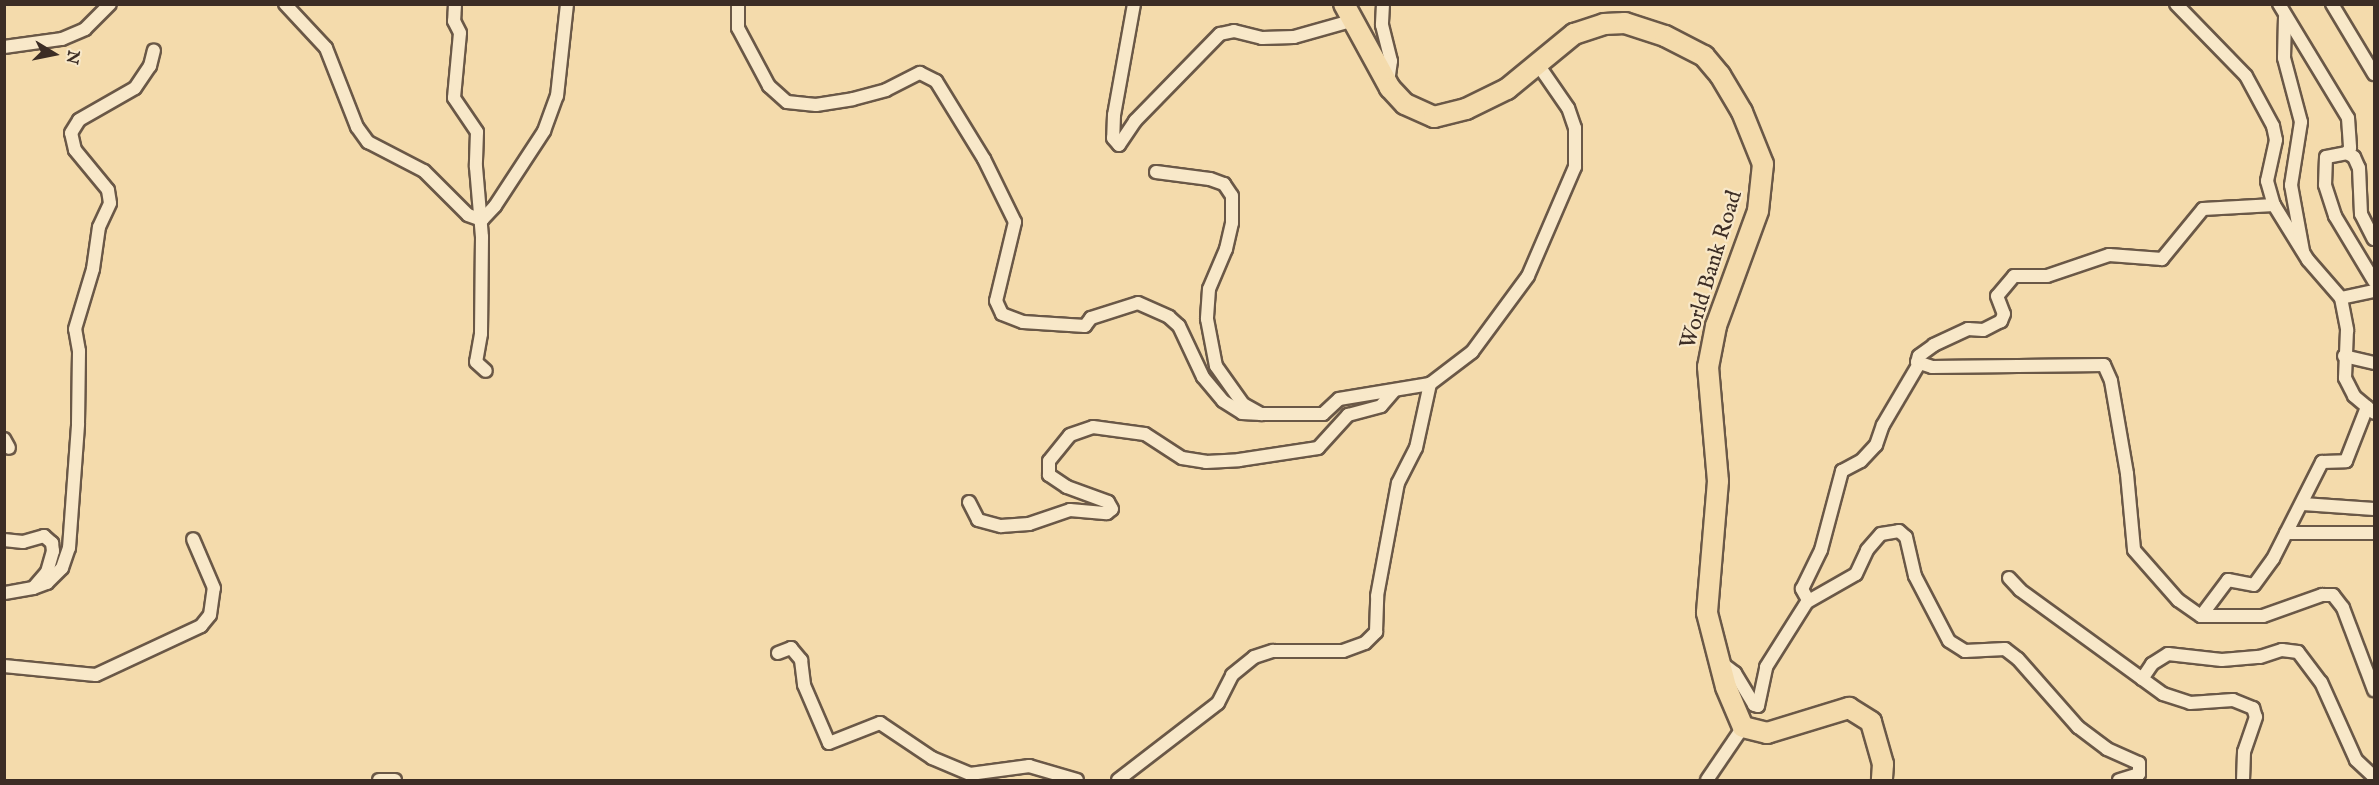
<!DOCTYPE html>
<html>
<head>
<meta charset="utf-8">
<style>
  body { margin:0 }
  #map { position:relative; width:2379px; height:785px; overflow:hidden; background:#f4dbac; font-family:"IM FELL English",serif }
  div>[style] { position:absolute }
  .roads { filter:drop-shadow(2px 0 #6a5847) drop-shadow(-2px 0 #6a5847) drop-shadow(0 2px #6a5847) drop-shadow(0 -2px #6a5847) }
  .minor>* { height:12px; margin:-6px; padding:0 6px; transform-origin:6px; border-radius:6px; background:#f8e8c9 }
  .primary>* { height:20px; margin:-10px; padding:0 10px; transform-origin:10px; border-radius:10px; background:#f4dbac }
  span { translate:-50% -50%; white-space:nowrap; text-align:center; line-height:1.15; -webkit-text-stroke:4.5px #f8e8c9; paint-order:stroke }
  .street-label { font-size:22px; color:#3c2d25 }
  .frame { position:absolute; inset:0; border:6px solid #3c2d25; pointer-events:none }
  .north { position:absolute; left:24px; top:24px; width:60px; height:60px; -webkit-text-stroke:4px #f8e8c9; paint-order:stroke; rotate:100deg; font-size:16px; font-weight:700; line-height:24px; text-align:center; color:#3c2d25 }
  .north::after { content:''; display:block; margin:auto; width:21px; height:27px; background:#3c2d25; clip-path:polygon(50% 0,100% 100%,50% 72%,0 100%) }
</style>
</head>
<body>
<div id="map">
  <div class="roads">
    <div class="minor">
      <i style="left:285px;top:4px;width:60px;rotate:47deg"></i>
      <i style="left:326px;top:48px;width:85px;rotate:68.6deg"></i>
      <i style="left:357px;top:127px;width:19px;rotate:54deg"></i>
      <i style="left:368px;top:142px;width:63px;rotate:27.4deg"></i>
      <i style="left:424px;top:171px;width:62px;rotate:45deg"></i>
      <i style="left:468px;top:215px;width:15px;rotate:20deg"></i>
      <i style="left:482px;top:220px;width:19px;rotate:-47deg"></i>
      <i style="left:495px;top:206px;width:90px;rotate:-56.8deg"></i>
      <i style="left:544px;top:131px;width:37px;rotate:-70deg"></i>
      <i style="left:557px;top:96px;width:93px;rotate:-83.8deg"></i>
      <i style="left:455px;top:4px;width:17px;rotate:93deg"></i>
      <i style="left:454px;top:21px;width:13px;rotate:63deg"></i>
      <i style="left:460px;top:33px;width:65px;rotate:95.3deg"></i>
      <i style="left:454px;top:98px;width:41px;rotate:55.9deg"></i>
      <i style="left:477px;top:132px;width:35px;rotate:92deg"></i>
      <i style="left:476px;top:167px;width:70px;rotate:85.1deg"></i>
      <i style="left:482px;top:237px;width:97px;rotate:90.6deg"></i>
      <i style="left:481px;top:334px;width:28px;rotate:100deg"></i>
      <i style="left:476px;top:362px;width:13px;rotate:42deg"></i>
      <i style="left:738px;top:4px;width:24px;rotate:90deg"></i>
      <i style="left:738px;top:28px;width:66px;rotate:61.9deg"></i>
      <i style="left:769px;top:86px;width:24px;rotate:42deg"></i>
      <i style="left:787px;top:102px;width:29px;rotate:6deg"></i>
      <i style="left:816px;top:105px;width:37px;rotate:-9deg"></i>
      <i style="left:853px;top:99px;width:34px;rotate:-15deg"></i>
      <i style="left:886px;top:90px;width:38px;rotate:-27deg"></i>
      <i style="left:920px;top:73px;width:18px;rotate:27deg"></i>
      <i style="left:936px;top:81px;width:92px;rotate:58.4deg"></i>
      <i style="left:984px;top:159px;width:70px;rotate:63.8deg"></i>
      <i style="left:1015px;top:222px;width:81px;rotate:103.5deg"></i>
      <i style="left:996px;top:301px;width:14px;rotate:65deg"></i>
      <i style="left:1002px;top:314px;width:22px;rotate:21deg"></i>
      <i style="left:1023px;top:322px;width:62px;rotate:3.7deg"></i>
      <i style="left:1085px;top:326px;width:10px;rotate:-53deg"></i>
      <i style="left:1091px;top:318px;width:49px;rotate:-17.7deg"></i>
      <i style="left:1138px;top:303px;width:34px;rotate:24deg"></i>
      <i style="left:1169px;top:317px;width:13px;rotate:42deg"></i>
      <i style="left:1179px;top:326px;width:56px;rotate:64.8deg"></i>
      <i style="left:1203px;top:377px;width:31px;rotate:50deg"></i>
      <i style="left:1223px;top:401px;width:22px;rotate:32deg"></i>
      <i style="left:1242px;top:413px;width:19px;rotate:3deg"></i>
      <i style="left:1134px;top:4px;width:113px;rotate:100.2deg"></i>
      <i style="left:1114px;top:115px;width:23px;rotate:92deg"></i>
      <i style="left:1113px;top:138px;width:9px;rotate:49deg"></i>
      <i style="left:1119px;top:145px;width:29px;rotate:-56deg"></i>
      <i style="left:1135px;top:121px;width:122px;rotate:-45.7deg"></i>
      <i style="left:1220px;top:34px;width:14px;rotate:-12deg"></i>
      <i style="left:1234px;top:31px;width:29px;rotate:14deg"></i>
      <i style="left:1262px;top:38px;width:32px;rotate:-2deg"></i>
      <i style="left:1294px;top:37px;width:59px;rotate:-15.7deg"></i>
      <i style="left:1383px;top:4px;width:21px;rotate:93deg"></i>
      <i style="left:1382px;top:25px;width:37px;rotate:76deg"></i>
      <i style="left:1391px;top:61px;width:22px;rotate:98deg"></i>
      <i style="left:2176px;top:4px;width:100px;rotate:45.8deg"></i>
      <i style="left:2246px;top:76px;width:57px;rotate:61.6deg"></i>
      <i style="left:2273px;top:126px;width:14px;rotate:78deg"></i>
      <i style="left:2276px;top:140px;width:42px;rotate:102.4deg"></i>
      <i style="left:2267px;top:181px;width:25px;rotate:74deg"></i>
      <i style="left:2274px;top:205px;width:65px;rotate:58.3deg"></i>
      <i style="left:2308px;top:260px;width:50px;rotate:49deg"></i>
      <i style="left:2341px;top:298px;width:33px;rotate:79deg"></i>
      <i style="left:2347px;top:330px;width:48px;rotate:92.4deg"></i>
      <i style="left:2345px;top:378px;width:20px;rotate:63deg"></i>
      <i style="left:2354px;top:396px;width:26px;rotate:40deg"></i>
      <i style="left:2279px;top:4px;width:133px;rotate:58.8deg"></i>
      <i style="left:2348px;top:118px;width:30px;rotate:86deg"></i>
      <i style="left:2350px;top:148px;width:6px;rotate:121deg"></i>
      <i style="left:2347px;top:153px;width:21px;rotate:169deg"></i>
      <i style="left:2326px;top:157px;width:28px;rotate:92deg"></i>
      <i style="left:2325px;top:185px;width:33px;rotate:72deg"></i>
      <i style="left:2335px;top:216px;width:76px;rotate:59deg"></i>
      <i style="left:2332px;top:4px;width:82px;rotate:59deg"></i>
      <i style="left:2285px;top:17px;width:41px;rotate:91.4deg"></i>
      <i style="left:2284px;top:58px;width:66px;rotate:75.1deg"></i>
      <i style="left:2301px;top:122px;width:64px;rotate:99deg"></i>
      <i style="left:2291px;top:185px;width:67px;rotate:79.7deg"></i>
      <i style="left:4px;top:47px;width:59px;rotate:-7.9deg"></i>
      <i style="left:62px;top:39px;width:25px;rotate:-23deg"></i>
      <i style="left:85px;top:29px;width:35px;rotate:-45deg"></i>
      <i style="left:2347px;top:153px;width:8px;rotate:30deg"></i>
      <i style="left:2354px;top:157px;width:12px;rotate:66deg"></i>
      <i style="left:2359px;top:168px;width:46px;rotate:87.5deg"></i>
      <i style="left:2361px;top:214px;width:28px;rotate:63deg"></i>
      <i style="left:1156px;top:172px;width:54px;rotate:7.4deg"></i>
      <i style="left:1210px;top:179px;width:15px;rotate:20deg"></i>
      <i style="left:1224px;top:184px;width:14px;rotate:56deg"></i>
      <i style="left:1232px;top:196px;width:27px;rotate:90deg"></i>
      <i style="left:1232px;top:223px;width:27px;rotate:103deg"></i>
      <i style="left:1226px;top:249px;width:43px;rotate:113deg"></i>
      <i style="left:1209px;top:289px;width:30px;rotate:94deg"></i>
      <i style="left:1207px;top:319px;width:48px;rotate:79.2deg"></i>
      <i style="left:1216px;top:366px;width:47px;rotate:54.6deg"></i>
      <i style="left:1243px;top:404px;width:21px;rotate:29deg"></i>
      <i style="left:1261px;top:414px;width:62px"></i>
      <i style="left:1323px;top:414px;width:22px;rotate:-43deg"></i>
      <i style="left:1339px;top:399px;width:92px;rotate:-9.4deg"></i>
      <i style="left:2274px;top:205px;width:71px;rotate:176.8deg"></i>
      <i style="left:2203px;top:209px;width:65px;rotate:129.4deg"></i>
      <i style="left:2162px;top:259px;width:53px;rotate:-175.7deg"></i>
      <i style="left:2109px;top:255px;width:65px;rotate:161.3deg"></i>
      <i style="left:2047px;top:276px;width:33px;rotate:180deg"></i>
      <i style="left:2014px;top:276px;width:26px;rotate:130deg"></i>
      <i style="left:1997px;top:296px;width:19px;rotate:69deg"></i>
      <i style="left:2004px;top:314px;width:8px;rotate:113deg"></i>
      <i style="left:2001px;top:321px;width:20px;rotate:153deg"></i>
      <i style="left:1983px;top:330px;width:15px;rotate:-176deg"></i>
      <i style="left:1968px;top:329px;width:38px;rotate:155deg"></i>
      <i style="left:1934px;top:345px;width:19px;rotate:144deg"></i>
      <i style="left:1919px;top:356px;width:6px;rotate:108deg"></i>
      <i style="left:1917px;top:362px;width:16px;rotate:18deg"></i>
      <i style="left:1932px;top:367px;width:172px;rotate:-0.7deg"></i>
      <i style="left:2104px;top:365px;width:17px;rotate:66deg"></i>
      <i style="left:2111px;top:381px;width:94px;rotate:80.2deg"></i>
      <i style="left:2127px;top:474px;width:76px;rotate:84.7deg"></i>
      <i style="left:2134px;top:550px;width:67px;rotate:48.7deg"></i>
      <i style="left:2178px;top:600px;width:28px;rotate:35deg"></i>
      <i style="left:2201px;top:616px;width:62px"></i>
      <i style="left:2263px;top:616px;width:63px;rotate:-19.6deg"></i>
      <i style="left:2322px;top:595px;width:11px"></i>
      <i style="left:2333px;top:595px;width:16px;rotate:52deg"></i>
      <i style="left:2343px;top:608px;width:88px;rotate:69.3deg"></i>
      <i style="left:2341px;top:298px;width:34px;rotate:-12deg"></i>
      <i style="left:2344px;top:356px;width:31px;rotate:13deg"></i>
      <i style="left:4px;top:439px;width:10px;rotate:61deg"></i>
      <i style="left:969px;top:502px;width:20px;rotate:63deg"></i>
      <i style="left:978px;top:520px;width:24px;rotate:15deg"></i>
      <i style="left:1001px;top:526px;width:28px;rotate:-4deg"></i>
      <i style="left:1029px;top:524px;width:43px;rotate:-18.9deg"></i>
      <i style="left:1070px;top:510px;width:37px;rotate:5deg"></i>
      <i style="left:1107px;top:513px;width:6px;rotate:-39deg"></i>
      <i style="left:1112px;top:509px;width:8px;rotate:-120deg"></i>
      <i style="left:1108px;top:502px;width:44px;rotate:-159.9deg"></i>
      <i style="left:1067px;top:487px;width:22px;rotate:-146deg"></i>
      <i style="left:1049px;top:475px;width:14px;rotate:-90deg"></i>
      <i style="left:1049px;top:461px;width:33px;rotate:-51deg"></i>
      <i style="left:1070px;top:435px;width:24px;rotate:-19deg"></i>
      <i style="left:1093px;top:427px;width:52px;rotate:7.7deg"></i>
      <i style="left:1145px;top:434px;width:44px;rotate:33deg"></i>
      <i style="left:1182px;top:458px;width:24px;rotate:9deg"></i>
      <i style="left:1206px;top:462px;width:33px;rotate:-3deg"></i>
      <i style="left:1239px;top:460px;width:80px;rotate:-8.6deg"></i>
      <i style="left:1318px;top:448px;width:45px;rotate:-47.7deg"></i>
      <i style="left:1348px;top:415px;width:34px;rotate:-15deg"></i>
      <i style="left:1381px;top:406px;width:21px;rotate:-49deg"></i>
      <i style="left:2303px;top:504px;width:71px;rotate:4deg"></i>
      <i style="left:2286px;top:533px;width:88px"></i>
      <i style="left:4px;top:540px;width:19px;rotate:6deg"></i>
      <i style="left:23px;top:542px;width:22px;rotate:-16deg"></i>
      <i style="left:44px;top:536px;width:11px;rotate:41deg"></i>
      <i style="left:52px;top:543px;width:8px;rotate:83deg"></i>
      <i style="left:53px;top:551px;width:22px;rotate:106deg"></i>
      <i style="left:47px;top:572px;width:21px;rotate:131deg"></i>
      <i style="left:33px;top:588px;width:29px;rotate:170deg"></i>
      <i style="left:2009px;top:578px;width:16px;rotate:47deg"></i>
      <i style="left:2020px;top:590px;width:177px;rotate:36deg"></i>
      <i style="left:2163px;top:694px;width:28px;rotate:18deg"></i>
      <i style="left:2190px;top:703px;width:43px;rotate:-4deg"></i>
      <i style="left:2233px;top:700px;width:22px;rotate:22deg"></i>
      <i style="left:2253px;top:708px;width:9px;rotate:72deg"></i>
      <i style="left:2256px;top:717px;width:37px;rotate:109deg"></i>
      <i style="left:2244px;top:752px;width:28px;rotate:92deg"></i>
      <i style="left:33px;top:588px;width:15px;rotate:-20deg"></i>
      <i style="left:47px;top:583px;width:21px;rotate:-45deg"></i>
      <i style="left:62px;top:568px;width:21px;rotate:-71deg"></i>
      <i style="left:69px;top:548px;width:124px;rotate:-85.8deg"></i>
      <i style="left:78px;top:424px;width:73px;rotate:-89.2deg"></i>
      <i style="left:79px;top:351px;width:22px;rotate:-100deg"></i>
      <i style="left:75px;top:329px;width:63px;rotate:-73.3deg"></i>
      <i style="left:93px;top:269px;width:42px;rotate:-81.9deg"></i>
      <i style="left:99px;top:227px;width:26px;rotate:-65deg"></i>
      <i style="left:110px;top:203px;width:13px;rotate:-99deg"></i>
      <i style="left:108px;top:190px;width:52px;rotate:-129.5deg"></i>
      <i style="left:75px;top:150px;width:17px;rotate:-103deg"></i>
      <i style="left:71px;top:133px;width:15px;rotate:-58deg"></i>
      <i style="left:79px;top:120px;width:64px;rotate:-29.7deg"></i>
      <i style="left:135px;top:88px;width:27px;rotate:-56deg"></i>
      <i style="left:150px;top:66px;width:16px;rotate:-76deg"></i>
      <i style="left:1808px;top:600px;width:13px;rotate:-119deg"></i>
      <i style="left:1802px;top:589px;width:43px;rotate:-64deg"></i>
      <i style="left:1821px;top:550px;width:82px;rotate:-75.1deg"></i>
      <i style="left:1842px;top:471px;width:21px;rotate:-28deg"></i>
      <i style="left:1861px;top:461px;width:22px;rotate:-47deg"></i>
      <i style="left:1876px;top:445px;width:21px;rotate:-71deg"></i>
      <i style="left:1883px;top:425px;width:71px;rotate:-59.5deg"></i>
      <i style="left:2201px;top:616px;width:45px;rotate:-53.1deg"></i>
      <i style="left:2228px;top:580px;width:26px;rotate:11deg"></i>
      <i style="left:2254px;top:585px;width:32px;rotate:-54deg"></i>
      <i style="left:2273px;top:559px;width:109px;rotate:-63.2deg"></i>
      <i style="left:2322px;top:462px;width:24px;rotate:-2deg"></i>
      <i style="left:2346px;top:461px;width:58px;rotate:-68.7deg"></i>
      <i style="left:778px;top:653px;width:14px;rotate:-21deg"></i>
      <i style="left:791px;top:648px;width:16px;rotate:50deg"></i>
      <i style="left:801px;top:660px;width:25px;rotate:83deg"></i>
      <i style="left:804px;top:685px;width:63px;rotate:66.7deg"></i>
      <i style="left:829px;top:743px;width:55px;rotate:-21.4deg"></i>
      <i style="left:880px;top:723px;width:63px;rotate:33.9deg"></i>
      <i style="left:932px;top:758px;width:41px;rotate:22.8deg"></i>
      <i style="left:970px;top:774px;width:60px;rotate:-7.7deg"></i>
      <i style="left:1029px;top:766px;width:50px;rotate:16.3deg"></i>
      <i style="left:1719px;top:661px;width:20px;rotate:37deg"></i>
      <i style="left:1735px;top:673px;width:37px;rotate:59deg"></i>
      <i style="left:1754px;top:705px;width:4px;rotate:14deg"></i>
      <i style="left:1758px;top:706px;width:40px;rotate:-78deg"></i>
      <i style="left:1766px;top:667px;width:77px;rotate:-57.8deg"></i>
      <i style="left:1807px;top:602px;width:56px;rotate:-29.7deg"></i>
      <i style="left:1856px;top:574px;width:26px;rotate:-65deg"></i>
      <i style="left:1867px;top:550px;width:21px;rotate:-49deg"></i>
      <i style="left:1881px;top:534px;width:18px;rotate:-9deg"></i>
      <i style="left:1899px;top:531px;width:9px;rotate:41deg"></i>
      <i style="left:1906px;top:537px;width:40px;rotate:77deg"></i>
      <i style="left:1915px;top:576px;width:73px;rotate:62.4deg"></i>
      <i style="left:1949px;top:641px;width:19px;rotate:32deg"></i>
      <i style="left:1965px;top:651px;width:40px;rotate:-2.9deg"></i>
      <i style="left:2005px;top:649px;width:16px;rotate:38deg"></i>
      <i style="left:2018px;top:659px;width:91px;rotate:48.6deg"></i>
      <i style="left:2078px;top:727px;width:36px;rotate:37deg"></i>
      <i style="left:2107px;top:749px;width:35px;rotate:24deg"></i>
      <i style="left:2139px;top:763px;width:11px;rotate:90deg"></i>
      <i style="left:2139px;top:774px;width:21px;rotate:163deg"></i>
      <i style="left:4px;top:666px;width:92px;rotate:5.6deg"></i>
      <i style="left:96px;top:675px;width:116px;rotate:-25deg"></i>
      <i style="left:201px;top:626px;width:14px;rotate:-51deg"></i>
      <i style="left:210px;top:615px;width:27px;rotate:-82deg"></i>
      <i style="left:214px;top:588px;width:53px;rotate:-113.2deg"></i>
      <i style="left:2142px;top:679px;width:18px;rotate:-56deg"></i>
      <i style="left:2152px;top:664px;width:19px;rotate:-32deg"></i>
      <i style="left:2168px;top:654px;width:54px;rotate:6.3deg"></i>
      <i style="left:2222px;top:660px;width:38px;rotate:-5deg"></i>
      <i style="left:2260px;top:657px;width:23px;rotate:-18deg"></i>
      <i style="left:2282px;top:650px;width:16px;rotate:7deg"></i>
      <i style="left:2298px;top:652px;width:38px;rotate:53deg"></i>
      <i style="left:2321px;top:682px;width:85px;rotate:65.8deg"></i>
      <i style="left:2356px;top:760px;width:25px;rotate:43deg"></i>
      <i style="left:379px;top:780px;width:16px"></i>
      <i style="left:1118px;top:780px;width:126px;rotate:-37.6deg"></i>
      <i style="left:1218px;top:703px;width:31px;rotate:-63deg"></i>
      <i style="left:1232px;top:675px;width:28px;rotate:-39deg"></i>
      <i style="left:1254px;top:657px;width:20px;rotate:-18deg"></i>
      <i style="left:1273px;top:651px;width:70px"></i>
      <i style="left:1343px;top:651px;width:23px;rotate:-20deg"></i>
      <i style="left:1365px;top:643px;width:16px;rotate:-45deg"></i>
      <i style="left:1376px;top:632px;width:36px;rotate:-88deg"></i>
      <i style="left:1377px;top:596px;width:115px;rotate:-79.5deg"></i>
      <i style="left:1398px;top:483px;width:39px;rotate:-63deg"></i>
      <i style="left:1416px;top:448px;width:66px;rotate:-77.7deg"></i>
      <i style="left:1430px;top:384px;width:53px;rotate:-37.3deg"></i>
      <i style="left:1472px;top:352px;width:94px;rotate:-53.6deg"></i>
      <i style="left:1528px;top:276px;width:119px;rotate:-66.7deg"></i>
      <i style="left:1575px;top:167px;width:39px;rotate:-90deg"></i>
      <i style="left:1575px;top:128px;width:21px;rotate:-109deg"></i>
      <i style="left:1568px;top:108px;width:55px;rotate:-124.6deg"></i>
      <i style="left:1707px;top:780px;width:64px;rotate:-55.8deg"></i>
    </div>
    <div class="primary">
      <i style="left:1344px;top:4px;width:96px;rotate:61.3deg"></i>
      <i style="left:1390px;top:88px;width:22px;rotate:47deg"></i>
      <i style="left:1405px;top:104px;width:32px;rotate:24deg"></i>
      <i style="left:1434px;top:117px;width:33px;rotate:-14deg"></i>
      <i style="left:1466px;top:109px;width:46px;rotate:-26deg"></i>
      <i style="left:1507px;top:89px;width:87px;rotate:-39.4deg"></i>
      <i style="left:1574px;top:34px;width:32px;rotate:-18deg"></i>
      <i style="left:1604px;top:24px;width:21px;rotate:-3deg"></i>
      <i style="left:1625px;top:23px;width:42px;rotate:18deg"></i>
      <i style="left:1665px;top:36px;width:44px;rotate:27.1deg"></i>
      <i style="left:1704px;top:56px;width:25px;rotate:50deg"></i>
      <i style="left:1720px;top:75px;width:43px;rotate:59.3deg"></i>
      <i style="left:1742px;top:112px;width:56px;rotate:68deg"></i>
      <i style="left:1763px;top:164px;width:47px;rotate:96.1deg"></i>
      <i style="left:1758px;top:211px;width:122px;rotate:110.1deg"></i>
      <i style="left:1716px;top:326px;width:42px;rotate:101deg"></i>
      <i style="left:1708px;top:367px;width:114px;rotate:85deg"></i>
      <i style="left:1718px;top:481px;width:132px;rotate:94.8deg"></i>
      <i style="left:1707px;top:613px;width:76px;rotate:75.6deg"></i>
      <i style="left:1726px;top:687px;width:43px;rotate:67deg"></i>
      <i style="left:1743px;top:727px;width:25px;rotate:14deg"></i>
      <i style="left:1767px;top:733px;width:86px;rotate:-17deg"></i>
      <i style="left:1849px;top:708px;width:26px;rotate:32deg"></i>
      <i style="left:1871px;top:722px;width:44px;rotate:74.1deg"></i>
      <i style="left:1883px;top:764px;width:16px;rotate:94deg"></i>
    </div>
  </div>
  <div class="street-label">
    <span style="left:1712px;top:270px;rotate:-73deg">World Bank Road</span>
  </div>
  <div class="frame"></div>
  <div class="north">N</div>
</div>
</body>
</html>
